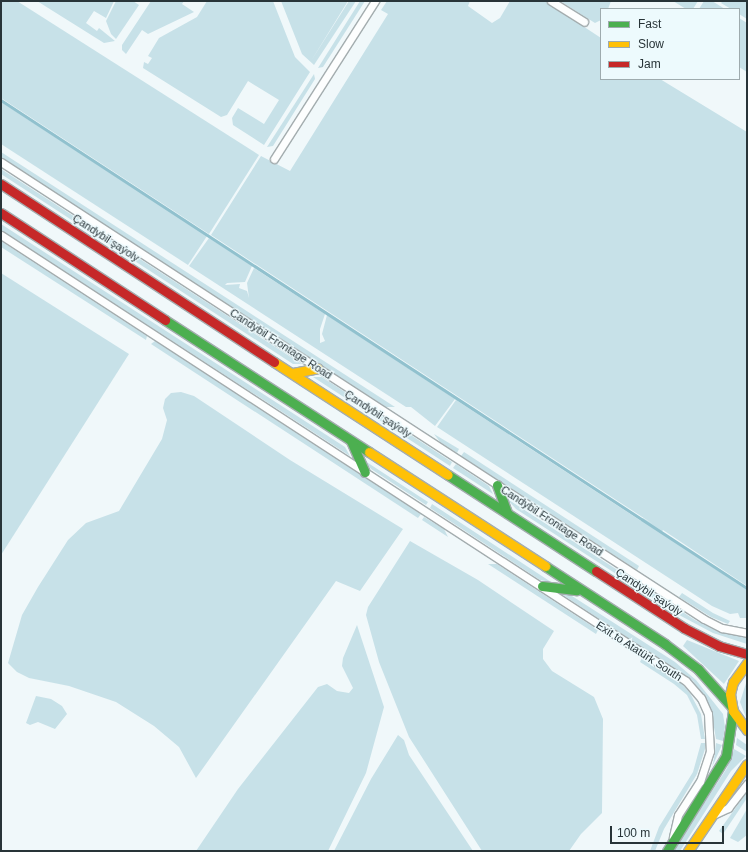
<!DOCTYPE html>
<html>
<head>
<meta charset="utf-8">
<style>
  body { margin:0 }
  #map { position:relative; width:748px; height:852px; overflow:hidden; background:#f0f8fa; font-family:Arial,sans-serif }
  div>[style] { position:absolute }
  .green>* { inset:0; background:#c7e1e8 }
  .stream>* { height:2.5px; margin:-1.25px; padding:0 1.25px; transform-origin:1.25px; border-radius:1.25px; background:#91c1ce }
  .roads { filter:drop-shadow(1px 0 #a4adaf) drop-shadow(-1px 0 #a4adaf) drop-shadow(0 1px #a4adaf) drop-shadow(0 -1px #a4adaf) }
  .street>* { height:7px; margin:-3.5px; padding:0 3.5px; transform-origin:3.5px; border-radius:3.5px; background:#fdfefe }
  .fast>* { height:9px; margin:-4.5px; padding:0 4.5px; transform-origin:4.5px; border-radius:4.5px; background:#4caf50 }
  .slow>* { height:9px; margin:-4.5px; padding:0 4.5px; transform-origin:4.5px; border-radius:4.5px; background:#ffc107 }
  .jam>* { height:9px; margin:-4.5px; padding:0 4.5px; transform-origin:4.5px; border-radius:4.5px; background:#c62828 }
  span { translate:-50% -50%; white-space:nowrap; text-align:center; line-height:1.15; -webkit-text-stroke:3px #edfafd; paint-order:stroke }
  .street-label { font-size:11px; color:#283438 }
  .frame { position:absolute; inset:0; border:2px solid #283438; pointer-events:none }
  .legend { position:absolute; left:600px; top:8px; width:140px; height:72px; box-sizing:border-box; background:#edfafd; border:1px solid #9eabae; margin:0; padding:5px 7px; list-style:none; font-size:12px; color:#283438 }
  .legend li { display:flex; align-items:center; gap:8px; height:20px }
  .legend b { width:20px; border:1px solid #9eabae }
  .scale { position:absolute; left:610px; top:826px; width:114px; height:18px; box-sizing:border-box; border:2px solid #283438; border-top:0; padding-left:5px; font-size:12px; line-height:14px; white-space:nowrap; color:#283438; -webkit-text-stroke:3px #edfafd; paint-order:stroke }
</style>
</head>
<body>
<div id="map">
  <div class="green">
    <i style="clip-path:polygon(1px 1px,17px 1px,259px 155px,209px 234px,1px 98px)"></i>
    <i style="clip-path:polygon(37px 1px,114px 1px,106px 18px,94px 11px,86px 23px,97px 31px,99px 28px,115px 41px,104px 43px)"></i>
    <i style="clip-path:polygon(116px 1px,133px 1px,139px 5px,116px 39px,111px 34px,106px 21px)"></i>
    <i style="clip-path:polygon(151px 1px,184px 1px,182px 4px,194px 12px,148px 34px,142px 30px,126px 54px,122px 50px,122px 45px)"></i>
    <i style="clip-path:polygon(207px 1px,273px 1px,295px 57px,310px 72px,264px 145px,233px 125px,232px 118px,238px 108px,264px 124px,279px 100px,248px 81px,227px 115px,221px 117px,143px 68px,144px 62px,148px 64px,152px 58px,148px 56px,159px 38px,197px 17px)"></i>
    <i style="clip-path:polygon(281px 1px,348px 1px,311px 61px,349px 1px,356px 1px,314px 65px,302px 54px)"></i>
    <i style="clip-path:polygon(360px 1px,365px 1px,323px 67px,318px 68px)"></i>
    <i style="clip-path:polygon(387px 1px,470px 1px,468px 6px,492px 23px,500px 18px,510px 1px,545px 1px,601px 38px,601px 79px,660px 79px,747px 132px,747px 586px,663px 530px,661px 533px,747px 590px,747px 618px,740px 618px,738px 613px,730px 614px,712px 606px,437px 427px,456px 400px,641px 521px,643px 518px,653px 524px,211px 235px,261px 156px,290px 171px,388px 14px,381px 10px)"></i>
    <i style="clip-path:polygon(560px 1px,611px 1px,608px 9px,601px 9px,601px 20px,595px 23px)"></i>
    <i style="clip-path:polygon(673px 1px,698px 1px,693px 9px,686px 9px)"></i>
    <i style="clip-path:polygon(704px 1px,712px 1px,725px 9px,699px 9px)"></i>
    <i style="clip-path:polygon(723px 1px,747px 1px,747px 19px,739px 14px,739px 9px,731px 9px,721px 3px)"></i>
    <i style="clip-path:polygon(739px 18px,747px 23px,747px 72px,739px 67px)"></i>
    <i style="clip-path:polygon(314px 74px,315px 79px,273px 146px,267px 147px)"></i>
    <i style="clip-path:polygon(1px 102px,207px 236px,188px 265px,1px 144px)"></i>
    <i style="clip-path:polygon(1px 152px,395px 407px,386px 407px,1px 157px)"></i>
    <i style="clip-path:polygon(1px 169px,302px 364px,293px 364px,1px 174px)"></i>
    <i style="clip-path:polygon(1px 224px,345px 447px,350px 456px,1px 230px)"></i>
    <i style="clip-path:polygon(209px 238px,252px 266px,245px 282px,227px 283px,225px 285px,240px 284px,239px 288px,247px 291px,249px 298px,247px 283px,254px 268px,325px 314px,320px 329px,320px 343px,325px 341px,322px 334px,327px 315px,455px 399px,435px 426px,411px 407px,406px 407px,189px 266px)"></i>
    <i style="clip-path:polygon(1px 241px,147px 336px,146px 340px,1px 247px)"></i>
    <i style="clip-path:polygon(1px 273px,129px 354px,1px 555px)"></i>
    <i style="clip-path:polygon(155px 341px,421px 514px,418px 518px,151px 344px)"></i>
    <i style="clip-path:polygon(313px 377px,322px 377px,452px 462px,450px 466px)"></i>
    <i style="clip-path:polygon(181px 392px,194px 396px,290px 460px,403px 529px,360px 591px,336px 581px,196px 778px,179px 747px,154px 726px,116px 702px,69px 686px,29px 678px,17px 672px,8px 663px,22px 615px,38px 587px,68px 540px,86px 523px,119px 511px,162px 439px,167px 420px,163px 408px,165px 399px,171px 393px)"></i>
    <i style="clip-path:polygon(434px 434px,459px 449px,457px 453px,440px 442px)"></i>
    <i style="clip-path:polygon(464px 452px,639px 566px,637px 570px,461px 456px)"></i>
    <i style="clip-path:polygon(365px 461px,428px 502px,426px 505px,371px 469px)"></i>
    <i style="clip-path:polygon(456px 464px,489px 486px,493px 494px,453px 468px)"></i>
    <i style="clip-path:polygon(506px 498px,695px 620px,719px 632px,747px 638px,747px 644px,713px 633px,681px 616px,516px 509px)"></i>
    <i style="clip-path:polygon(432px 504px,551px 582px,540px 580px,430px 508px)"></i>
    <i style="clip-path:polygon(424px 517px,444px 529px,448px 537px,422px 520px)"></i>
    <i style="clip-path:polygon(410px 541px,478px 580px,554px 631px,543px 649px,543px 659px,552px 671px,594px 697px,603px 719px,602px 813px,581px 834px,569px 851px,482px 851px,409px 737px,379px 662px,366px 615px,368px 607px)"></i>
    <i style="clip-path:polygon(488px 564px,497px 564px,598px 630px,596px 634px)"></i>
    <i style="clip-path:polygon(557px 591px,572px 596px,675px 662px,696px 680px,723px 714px,725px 727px,723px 741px,716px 739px,711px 710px,693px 681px)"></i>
    <i style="clip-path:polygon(682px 593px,713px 613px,730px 621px,728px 624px,711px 617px,679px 597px)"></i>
    <i style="clip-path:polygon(357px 625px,384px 707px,366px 773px,328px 851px,196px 851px,238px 789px,318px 687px,327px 684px,337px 691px,349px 693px,353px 688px,342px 666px,343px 658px)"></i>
    <i style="clip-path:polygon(687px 640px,739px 661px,724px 684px,683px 646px)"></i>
    <i style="clip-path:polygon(642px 658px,681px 683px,690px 693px,701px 714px,705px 739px,701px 739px,697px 715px,687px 695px,674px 684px,640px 662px)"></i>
    <i style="clip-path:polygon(747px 680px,747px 720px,740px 702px)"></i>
    <i style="clip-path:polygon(36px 696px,51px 699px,62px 706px,67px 714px,55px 729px,38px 722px,30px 725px,26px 723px)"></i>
    <i style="clip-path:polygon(398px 735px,404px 740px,409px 755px,473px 851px,334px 851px,371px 779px)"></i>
    <i style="clip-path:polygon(737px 738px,747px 745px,747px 752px,736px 745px)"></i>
    <i style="clip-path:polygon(701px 743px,705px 743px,705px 749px,697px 774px,664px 829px,655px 851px,650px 851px,659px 827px,693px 772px)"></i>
    <i style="clip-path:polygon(716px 743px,722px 745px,712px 767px,714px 759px)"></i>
    <i style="clip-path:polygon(734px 749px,746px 756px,731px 771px,680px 851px,673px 851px,727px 768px)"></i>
    <i style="clip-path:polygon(747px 792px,747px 798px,723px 834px,719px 831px)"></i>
    <i style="clip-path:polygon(747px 809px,747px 835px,738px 842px,730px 838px)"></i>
  </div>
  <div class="stream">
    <i style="left:1px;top:100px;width:891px;rotate:33.19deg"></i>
  </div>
  <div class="roads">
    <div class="street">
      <i style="left:551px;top:1px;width:39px;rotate:32deg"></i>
      <i style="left:274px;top:159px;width:188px;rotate:-57.4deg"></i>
      <i style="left:1px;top:162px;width:838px;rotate:33.03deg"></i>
      <i style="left:704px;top:619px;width:20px;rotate:27deg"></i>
      <i style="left:722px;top:628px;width:25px;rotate:11deg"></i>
      <i style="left:1px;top:235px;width:817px;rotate:33.07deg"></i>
      <i style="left:686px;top:681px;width:23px;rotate:49deg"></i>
      <i style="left:701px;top:698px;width:17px;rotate:66deg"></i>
      <i style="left:708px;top:714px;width:37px;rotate:87deg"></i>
      <i style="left:710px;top:751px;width:32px;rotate:108deg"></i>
      <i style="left:700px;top:781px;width:40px;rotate:122.9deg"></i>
      <i style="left:678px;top:815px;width:23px;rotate:103deg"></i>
      <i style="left:713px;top:815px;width:17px;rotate:-25deg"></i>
      <i style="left:728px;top:808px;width:31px;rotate:-52deg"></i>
    </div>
    <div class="fast">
      <i style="left:165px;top:320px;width:243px;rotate:32.9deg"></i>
      <i style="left:351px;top:441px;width:34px;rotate:66deg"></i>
      <i style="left:448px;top:475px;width:176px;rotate:33deg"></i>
      <i style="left:497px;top:485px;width:30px;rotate:70deg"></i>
      <i style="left:545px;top:566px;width:143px;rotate:33deg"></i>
      <i style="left:665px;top:644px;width:41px;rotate:37.1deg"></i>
      <i style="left:698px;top:669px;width:50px;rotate:48.3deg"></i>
      <i style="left:542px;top:586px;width:35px;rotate:7deg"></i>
      <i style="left:667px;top:851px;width:112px;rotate:-58.2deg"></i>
      <i style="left:726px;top:756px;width:46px;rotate:-81.2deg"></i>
    </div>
    <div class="slow">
      <i style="left:274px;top:362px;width:207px;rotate:33deg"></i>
      <i style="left:293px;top:373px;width:25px;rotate:-11deg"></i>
      <i style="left:369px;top:452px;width:210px;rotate:32.9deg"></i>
      <i style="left:747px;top:663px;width:24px;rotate:126deg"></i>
      <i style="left:733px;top:682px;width:12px;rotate:104deg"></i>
      <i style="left:730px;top:694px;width:17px;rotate:80deg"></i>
      <i style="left:733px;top:711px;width:24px;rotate:54deg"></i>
      <i style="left:688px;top:851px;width:105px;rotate:-55.9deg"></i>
    </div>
    <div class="jam">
      <i style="left:1px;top:184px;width:326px;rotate:33.1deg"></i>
      <i style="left:1px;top:213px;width:196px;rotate:33.1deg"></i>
      <i style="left:596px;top:571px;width:105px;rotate:32.9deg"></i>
      <i style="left:684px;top:628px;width:39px;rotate:27deg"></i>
      <i style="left:719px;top:646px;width:29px;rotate:16deg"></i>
    </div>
  </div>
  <div class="street-label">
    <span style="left:106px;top:238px;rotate:33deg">Çandybil şaýoly</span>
    <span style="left:281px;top:344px;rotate:33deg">Candybil Frontage Road</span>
    <span style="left:378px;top:414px;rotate:33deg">Çandybil şaýoly</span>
    <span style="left:552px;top:521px;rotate:33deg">Candybil Frontage Road</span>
    <span style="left:649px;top:592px;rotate:33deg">Çandybil şaýoly</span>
    <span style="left:639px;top:651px;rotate:33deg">Exit to Atatürk South</span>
  </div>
  <div class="frame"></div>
  <ul class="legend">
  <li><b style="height:5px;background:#4caf50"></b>Fast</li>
  <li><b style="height:5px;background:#ffc107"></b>Slow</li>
  <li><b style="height:5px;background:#c62828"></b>Jam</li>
  </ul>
  <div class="scale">100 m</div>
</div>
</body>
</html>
